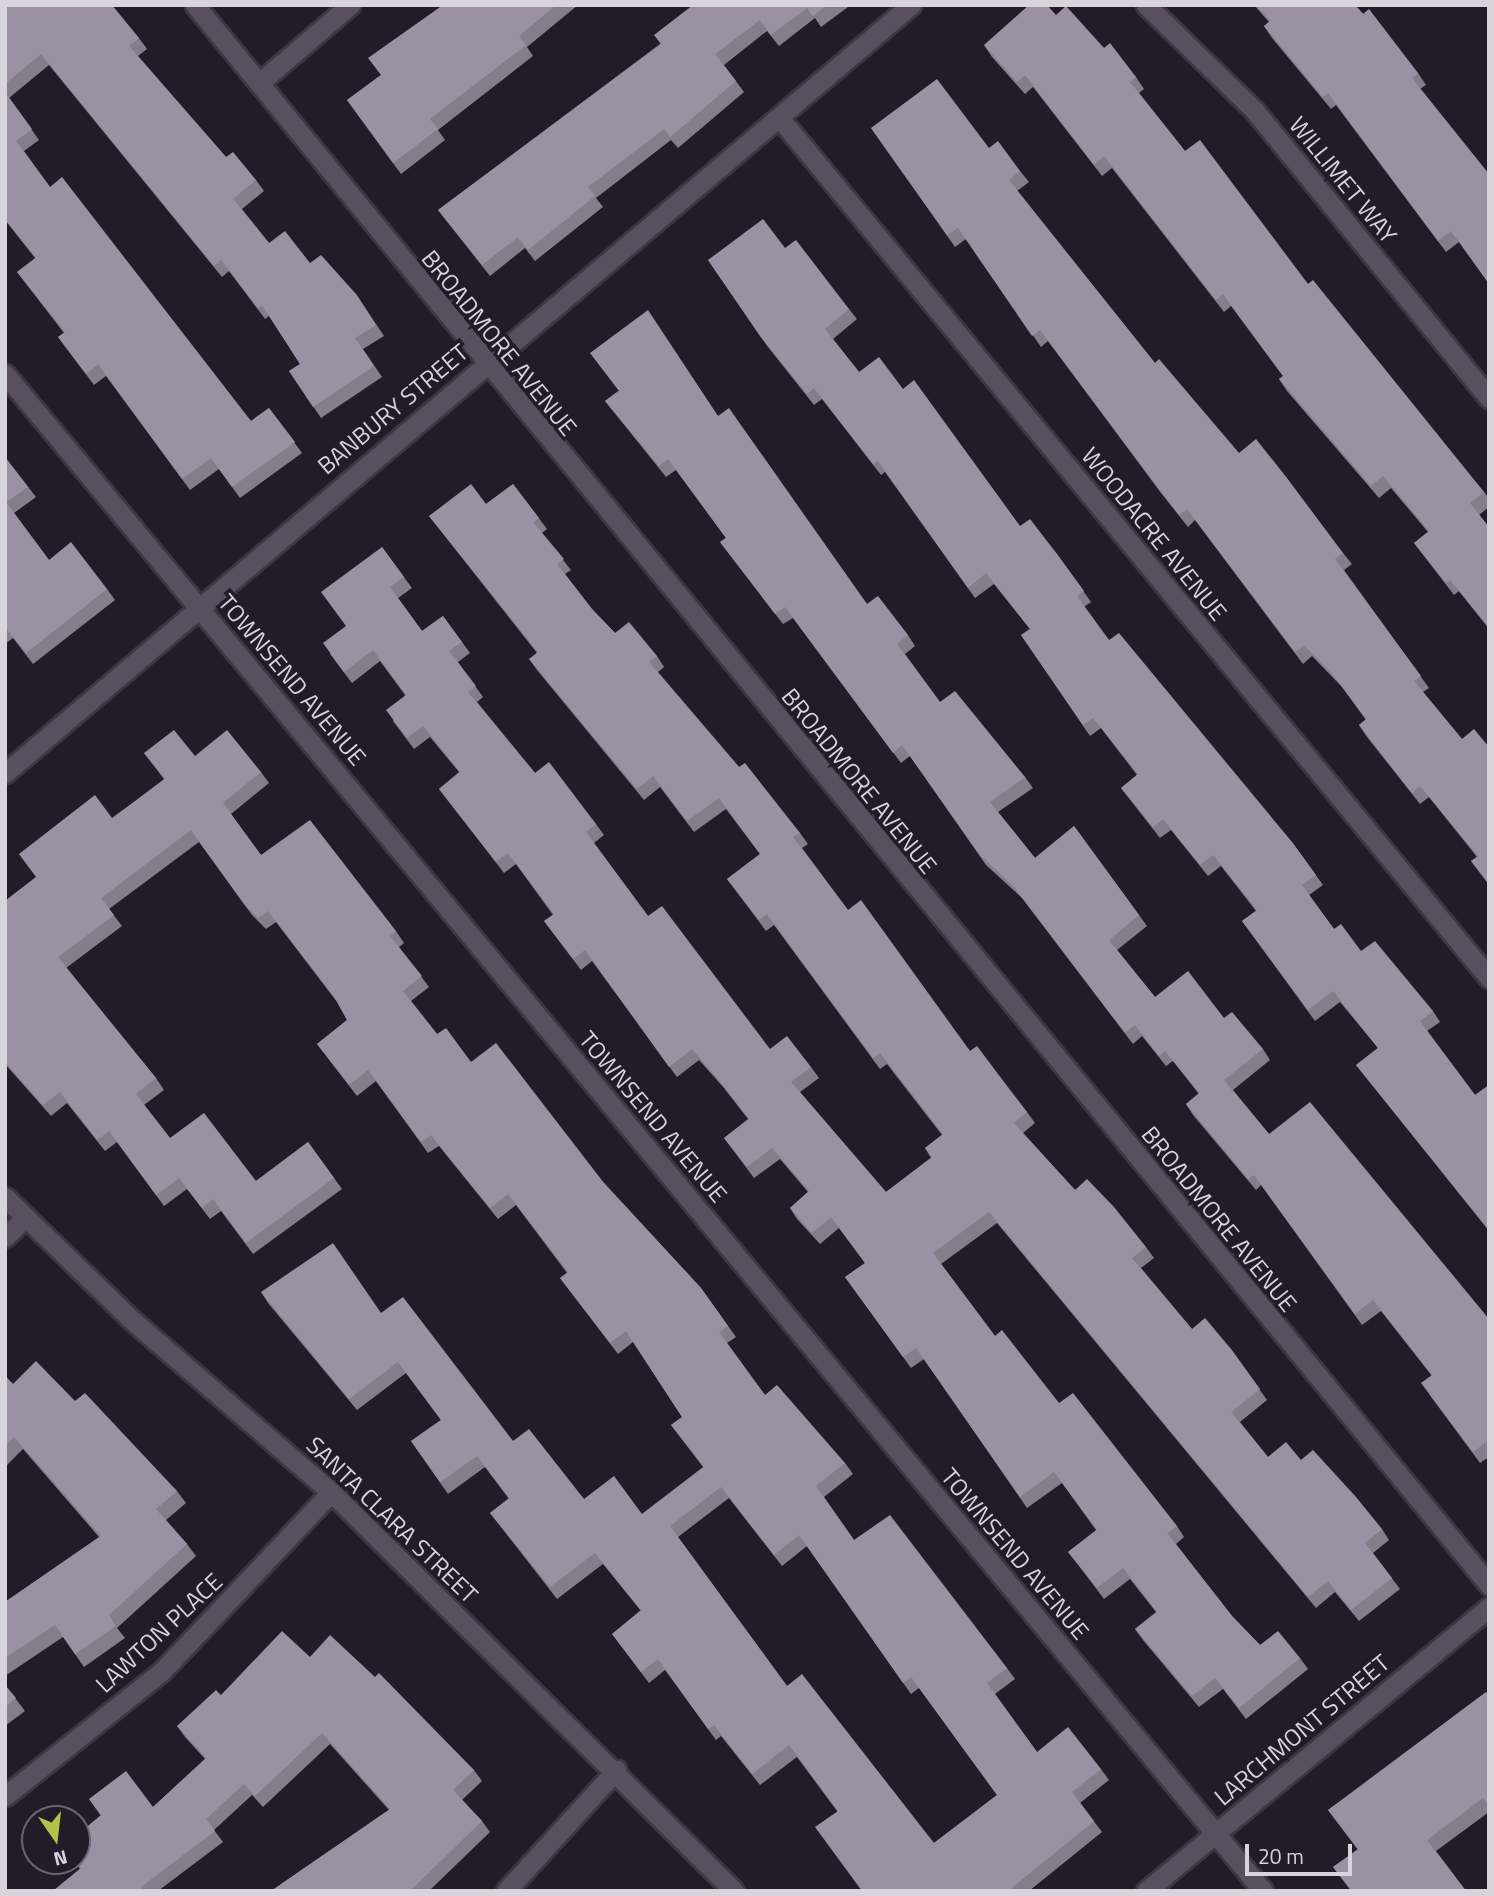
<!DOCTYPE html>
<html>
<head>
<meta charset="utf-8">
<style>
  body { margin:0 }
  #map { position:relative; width:1494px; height:1896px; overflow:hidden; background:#231b28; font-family:"Titillium Web",sans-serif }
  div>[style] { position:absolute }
  .roads { filter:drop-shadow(2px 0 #3e3741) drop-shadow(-2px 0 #3e3741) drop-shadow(0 2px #3e3741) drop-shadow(0 -2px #3e3741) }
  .minor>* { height:19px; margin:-9.5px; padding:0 9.5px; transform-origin:9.5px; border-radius:9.5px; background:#594f5e }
  .secondary>* { height:19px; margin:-9.5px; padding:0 9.5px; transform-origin:9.5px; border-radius:9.5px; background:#594f5e }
  .wall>* { inset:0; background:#867d8b }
  .building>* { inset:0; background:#9c91a2 }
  span { translate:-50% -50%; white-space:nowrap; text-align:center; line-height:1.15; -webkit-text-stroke:7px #231b28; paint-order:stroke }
  .street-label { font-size:24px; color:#d8d3dc }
  .frame { position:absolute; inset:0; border:7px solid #d8d3dc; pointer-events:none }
  .north { position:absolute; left:21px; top:1805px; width:70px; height:70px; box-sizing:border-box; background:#231b28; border:2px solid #6b6570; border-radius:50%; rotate:166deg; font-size:19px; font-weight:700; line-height:28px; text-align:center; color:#d8d3dc }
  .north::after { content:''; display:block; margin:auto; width:24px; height:32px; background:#b5c249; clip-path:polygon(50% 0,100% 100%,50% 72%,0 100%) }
  .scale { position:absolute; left:1245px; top:1844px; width:107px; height:32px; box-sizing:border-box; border:4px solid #d8d3dc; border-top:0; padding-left:9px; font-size:21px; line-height:24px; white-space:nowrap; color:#d8d3dc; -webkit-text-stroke:5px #231b28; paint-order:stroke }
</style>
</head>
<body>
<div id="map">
  <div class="roads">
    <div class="minor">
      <i style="left:195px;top:5px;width:2042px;rotate:50.68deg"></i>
      <i style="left:1146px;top:5px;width:151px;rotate:44.2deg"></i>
      <i style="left:1254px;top:110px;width:372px;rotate:50.8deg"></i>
      <i style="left:259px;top:83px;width:120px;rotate:-40.6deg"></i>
      <i style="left:782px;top:121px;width:1111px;rotate:50.48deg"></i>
      <i style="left:5px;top:374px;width:1971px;rotate:50.33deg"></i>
      <i style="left:5px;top:773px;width:1188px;rotate:-40.29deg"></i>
      <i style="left:5px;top:1237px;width:28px;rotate:-44deg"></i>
      <i style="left:5px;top:1796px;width:201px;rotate:-38.5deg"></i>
      <i style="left:162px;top:1671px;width:246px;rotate:-46.6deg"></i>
      <i style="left:506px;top:1891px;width:164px;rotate:-47.7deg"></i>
      <i style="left:1146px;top:1891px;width:445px;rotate:-39.6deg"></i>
    </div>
    <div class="secondary">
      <i style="left:5px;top:1197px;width:178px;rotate:44.1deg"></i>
      <i style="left:133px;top:1321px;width:262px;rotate:40.8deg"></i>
      <i style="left:331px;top:1492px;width:567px;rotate:44.71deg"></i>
    </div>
  </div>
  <div class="wall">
    <i style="clip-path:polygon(5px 5px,139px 38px,147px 49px,138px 56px,226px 157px,256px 180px,264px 191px,242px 209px,269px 243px,310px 263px,356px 294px,384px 336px,363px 349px,382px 377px,321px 418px,289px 371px,300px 364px,269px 316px,265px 319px,229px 271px,222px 277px,49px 65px,9px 98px,39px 140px,24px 151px,50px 187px,251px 421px,269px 408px,302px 453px,240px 498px,219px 469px,190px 490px,106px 376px,94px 385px,58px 337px,64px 333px,17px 272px,35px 258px,5px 220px)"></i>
    <i style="clip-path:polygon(443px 5px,578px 5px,527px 47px,533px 56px,438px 130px,445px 140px,401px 174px,347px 100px,381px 75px)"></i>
    <i style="clip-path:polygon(693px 5px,847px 5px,848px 7px,821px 27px,815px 18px,779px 46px,767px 31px,724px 65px,744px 92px,678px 148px,671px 140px,596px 198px,603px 207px,535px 261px,525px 248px,490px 276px,438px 210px,660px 44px)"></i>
    <i style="clip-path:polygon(1254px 5px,1355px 5px,1418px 73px,1426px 85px,1420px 89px,1459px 242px,1446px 252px,1336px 105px,1331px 109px,1272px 38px,1264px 26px,1269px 22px)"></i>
    <i style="clip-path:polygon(1056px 15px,1104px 48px,1136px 77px,1144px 89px,1139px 93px,1185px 151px,1308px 284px,1484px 492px,1489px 498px,1489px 507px,1479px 515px,1489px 527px,1489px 629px,1459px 591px,1454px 595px,1414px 543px,1428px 532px,1391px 488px,1379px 498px,1287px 391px,1279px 379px,1283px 376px,1231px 306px,1224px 312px,1112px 168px,1102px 176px,1033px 87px,1025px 94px,992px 57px,984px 45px)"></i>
    <i style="clip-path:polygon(871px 128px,989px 148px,1020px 171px,1029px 182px,1017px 191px,1155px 363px,1239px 453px,1343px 553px,1352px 564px,1344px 570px,1429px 688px,1423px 692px,1462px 739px,1489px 747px,1489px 885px,1471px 861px,1477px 857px,1429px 797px,1420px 804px,1367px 737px,1359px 725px,1366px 720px,1342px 687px,1312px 656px,1303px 664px,1195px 520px,1188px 527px,1161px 493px,1048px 341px,1041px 347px,966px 239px,955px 247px)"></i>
    <i style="clip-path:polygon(785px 248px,849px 309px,857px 319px,833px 339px,859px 372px,903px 389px,1020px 526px,1057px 554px,1091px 602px,1084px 607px,1109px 640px,1292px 842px,1323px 885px,1309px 895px,1334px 929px,1433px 1011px,1440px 1022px,1427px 1031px,1475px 1095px,1489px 1085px,1489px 1231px,1356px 1065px,1378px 1048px,1340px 1002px,1315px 1021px,1242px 921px,1256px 911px,1221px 866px,1208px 876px,1171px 830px,1160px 838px,1121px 788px,1137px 775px,1101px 728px,1090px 736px,1021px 635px,1030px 629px,994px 584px,975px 598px,885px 472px,881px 475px,822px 399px,814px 405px,768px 347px,708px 260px)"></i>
    <i style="clip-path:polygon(618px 391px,719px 416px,867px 604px,908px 635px,915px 646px,905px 654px,940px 702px,1025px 777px,1033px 788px,998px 812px,1035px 858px,1074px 826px,1147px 926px,1117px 950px,1155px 997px,1224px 1018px,1263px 1049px,1270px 1060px,1233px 1090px,1269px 1134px,1489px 1319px,1489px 1457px,1480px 1463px,1429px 1394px,1432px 1376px,1381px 1311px,1362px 1325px,1261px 1185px,1256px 1190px,1193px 1115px,1186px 1104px,1199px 1094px,1173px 1061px,1166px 1066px,1142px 1036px,1133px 1044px,1022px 898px,986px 865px,910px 756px,901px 763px,793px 618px,783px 624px,720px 542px,726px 538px,676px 470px,666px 477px,613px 411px,605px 401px)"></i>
    <i style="clip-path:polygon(5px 457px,36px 497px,14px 513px,49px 560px,107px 589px,115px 600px,33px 664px,13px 638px,5px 644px)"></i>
    <i style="clip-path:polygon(513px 484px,547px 529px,542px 533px,571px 570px,565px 574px,592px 609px,615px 633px,657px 656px,664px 667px,658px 672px,739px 767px,800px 833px,808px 844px,802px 848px,848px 910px,970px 1051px,1027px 1112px,1035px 1123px,1023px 1133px,1075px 1190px,1146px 1247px,1154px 1258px,1141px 1268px,1192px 1329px,1231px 1349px,1267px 1400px,1240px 1422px,1268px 1457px,1301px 1460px,1382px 1529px,1389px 1540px,1373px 1553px,1400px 1589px,1359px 1621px,1335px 1592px,1316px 1608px,997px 1223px,941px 1264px,995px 1336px,1177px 1526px,1184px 1537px,1176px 1544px,1232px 1616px,1260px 1645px,1300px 1658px,1308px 1669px,1246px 1719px,1223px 1689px,1199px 1707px,1143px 1640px,1135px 1629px,1156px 1612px,1130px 1579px,1104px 1599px,1076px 1562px,1068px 1552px,1096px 1530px,1062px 1483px,1027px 1508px,924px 1359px,911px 1368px,845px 1277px,865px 1263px,839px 1228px,820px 1244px,797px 1219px,790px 1208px,808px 1192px,780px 1159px,754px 1178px,724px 1138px,748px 1119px,724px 1088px,699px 1060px,677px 1077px,592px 961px,581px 970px,544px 921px,553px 915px,516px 864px,504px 873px,439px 789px,459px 772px,430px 737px,414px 749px,393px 721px,405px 695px,380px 661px,352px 683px,330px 654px,346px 626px,382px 547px,412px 588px,398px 598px,422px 631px,443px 616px,470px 653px,458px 662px,483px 697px,477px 702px,535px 773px,596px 824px,604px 835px,594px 843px,648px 916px,770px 1049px,811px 1067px,819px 1078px,800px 1092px,886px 1192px,931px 1158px,925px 1148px,942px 1135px,887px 1064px,880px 1069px,774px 925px,766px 931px,727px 879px,760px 854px,726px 809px,694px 832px,660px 787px,644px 800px,537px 670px,529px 659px,537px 653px,429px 516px,486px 504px)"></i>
    <i style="clip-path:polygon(evenodd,144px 753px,195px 756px,261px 772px,269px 783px,231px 814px,261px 855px,396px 931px,404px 943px,399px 947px,429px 987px,411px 1001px,437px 1034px,471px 1062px,604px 1183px,701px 1288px,736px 1337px,727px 1343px,765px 1395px,845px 1463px,853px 1474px,824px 1497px,854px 1540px,1007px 1668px,1015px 1679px,995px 1694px,1037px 1752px,1101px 1769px,1109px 1780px,1080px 1803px,1102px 1832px,1029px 1891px,862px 1891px,837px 1811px,797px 1757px,760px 1785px,721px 1736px,716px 1740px,665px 1670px,649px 1683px,612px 1634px,641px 1611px,603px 1564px,557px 1599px,490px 1513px,509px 1499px,485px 1467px,448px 1494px,411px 1441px,441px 1420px,406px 1373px,357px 1410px,268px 1303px,261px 1292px,381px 1313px,513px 1441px,584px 1499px,642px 1514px,703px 1467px,671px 1425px,682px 1417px,633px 1342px,618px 1354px,560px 1278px,567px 1273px,516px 1205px,498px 1219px,439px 1146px,428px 1153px,376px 1081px,357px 1096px,317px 1044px,347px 1020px,337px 1002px,276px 922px,266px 929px,252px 915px,199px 842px,109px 909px,122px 926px,66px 968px,156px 1078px,164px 1090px,144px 1105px,170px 1138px,256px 1181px,308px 1142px,342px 1189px,253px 1254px,221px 1211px,210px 1219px,187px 1189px,164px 1206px,117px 1142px,105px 1151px,67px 1103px,51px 1116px,5px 1064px,5px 901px,164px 779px,144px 753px,729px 1498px,782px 1566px,807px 1546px,911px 1694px,919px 1688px,997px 1795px,934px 1843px,787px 1686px,678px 1537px,729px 1498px)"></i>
    <i style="clip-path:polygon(5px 1376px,13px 1384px,75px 1401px,177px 1491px,186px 1503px,166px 1520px,187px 1544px,196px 1556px,117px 1628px,125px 1638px,84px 1667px,63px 1637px,5px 1676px,5px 1602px,99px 1537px,23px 1449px,5px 1467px)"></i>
    <i style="clip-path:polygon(310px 1657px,474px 1770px,482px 1781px,462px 1800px,482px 1821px,490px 1832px,429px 1891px,271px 1891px,389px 1810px,330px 1744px,263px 1807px,252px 1795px,214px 1830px,223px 1842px,158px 1891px,53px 1891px,80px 1869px,74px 1861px,77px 1861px,101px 1816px,89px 1799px,153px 1807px,205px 1759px,185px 1737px,177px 1726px,221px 1695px)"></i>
    <i style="clip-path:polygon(5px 1685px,25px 1711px,5px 1726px)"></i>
    <i style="clip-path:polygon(1489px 1695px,1489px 1812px,1436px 1851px,1466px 1891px,1351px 1891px,1333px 1867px,1358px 1850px,1328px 1810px)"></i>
  </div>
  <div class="building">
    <i style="clip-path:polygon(5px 5px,112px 5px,139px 38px,129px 46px,226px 157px,233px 152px,256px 180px,233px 199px,269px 243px,285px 231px,310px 263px,321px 255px,356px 294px,376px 325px,355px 338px,374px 366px,313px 407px,289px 371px,300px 364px,262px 305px,258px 308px,221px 260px,214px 266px,41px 54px,5px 84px)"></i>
    <i style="clip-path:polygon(443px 5px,556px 5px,519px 36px,526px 45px,430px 119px,438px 129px,393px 163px,347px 100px,381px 75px,368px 58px)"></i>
    <i style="clip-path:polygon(693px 5px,827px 5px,813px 16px,807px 8px,771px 35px,760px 20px,715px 54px,736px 81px,670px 137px,664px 129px,588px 187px,595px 196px,528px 250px,518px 237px,482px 265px,438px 210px,661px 44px,654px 35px)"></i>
    <i style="clip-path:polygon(1029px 5px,1047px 5px,1056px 15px,1066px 6px,1104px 48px,1110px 43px,1136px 77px,1130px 82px,1185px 151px,1200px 140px,1308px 284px,1313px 280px,1484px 492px,1470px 503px,1489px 527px,1489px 622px,1486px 624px,1450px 580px,1446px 583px,1414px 543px,1429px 531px,1383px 476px,1371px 486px,1279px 379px,1283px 376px,1223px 294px,1216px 300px,1104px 156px,1094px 165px,1025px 75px,1017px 82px,984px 45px)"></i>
    <i style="clip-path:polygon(1256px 5px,1355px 5px,1363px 14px,1369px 9px,1418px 73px,1412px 78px,1489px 174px,1489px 284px,1451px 231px,1438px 241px,1328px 93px,1323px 97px,1264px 26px,1270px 21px)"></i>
    <i style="clip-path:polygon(937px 79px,989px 148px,998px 141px,1020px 171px,1009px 180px,1155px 363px,1159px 359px,1239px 453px,1256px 439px,1287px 478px,1343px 553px,1335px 559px,1421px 676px,1414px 681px,1462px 739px,1474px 729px,1489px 747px,1489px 884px,1471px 861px,1478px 856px,1420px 786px,1412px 793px,1359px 725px,1366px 719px,1334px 676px,1304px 645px,1295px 652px,1187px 509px,1179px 515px,1153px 481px,1040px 330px,1032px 336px,958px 228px,947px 235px,871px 128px)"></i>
    <i style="clip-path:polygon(5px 92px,32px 129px,16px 141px,50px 187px,62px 177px,251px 421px,269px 408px,295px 442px,232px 487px,211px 458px,182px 479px,98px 364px,86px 374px,58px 337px,65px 332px,17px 272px,36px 258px,5px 219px)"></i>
    <i style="clip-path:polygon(763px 219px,785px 248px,796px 240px,849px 309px,825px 329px,859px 372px,879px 357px,903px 389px,914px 380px,1020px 526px,1030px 519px,1057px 554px,1084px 591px,1077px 596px,1109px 640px,1119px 633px,1292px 842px,1316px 875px,1302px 885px,1334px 929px,1341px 924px,1361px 951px,1375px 941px,1433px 1011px,1420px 1021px,1475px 1095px,1489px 1085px,1489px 1230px,1356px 1065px,1378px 1048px,1333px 991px,1308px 1010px,1242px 921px,1257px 910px,1213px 855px,1200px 865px,1163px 819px,1153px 827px,1121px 788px,1138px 774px,1093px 718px,1083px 725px,1021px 635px,1030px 629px,986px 573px,968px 588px,878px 461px,873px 464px,814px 388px,807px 394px,760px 336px,708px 260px)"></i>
    <i style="clip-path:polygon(648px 310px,718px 416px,729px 408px,867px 604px,878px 596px,908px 635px,897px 644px,940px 702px,955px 691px,1025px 777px,990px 802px,1035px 858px,1074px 826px,1139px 915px,1109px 940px,1155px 997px,1188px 971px,1224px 1018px,1232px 1012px,1263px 1049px,1224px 1080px,1269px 1134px,1310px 1102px,1489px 1319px,1489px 1440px,1473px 1452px,1421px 1383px,1432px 1375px,1373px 1300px,1355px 1314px,1254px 1175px,1248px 1179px,1186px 1104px,1199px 1093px,1165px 1051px,1159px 1056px,1135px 1025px,1125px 1033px,1014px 887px,979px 854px,902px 745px,893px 753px,785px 607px,775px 614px,720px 542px,726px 538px,668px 459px,659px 466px,605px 401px,619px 391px,590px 353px)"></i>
    <i style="clip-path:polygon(5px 457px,28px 487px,6px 502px,49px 560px,71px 542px,107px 589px,26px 653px,5px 627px)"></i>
    <i style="clip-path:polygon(471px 484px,486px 504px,513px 484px,539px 518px,533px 522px,564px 559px,557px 564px,592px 609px,615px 633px,629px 622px,657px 656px,649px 662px,739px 767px,745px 763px,800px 833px,793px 837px,848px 910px,861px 900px,970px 1051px,977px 1046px,998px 1074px,1027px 1112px,1014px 1123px,1075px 1190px,1087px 1179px,1114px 1207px,1146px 1247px,1132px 1258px,1192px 1329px,1205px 1318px,1231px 1349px,1260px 1389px,1231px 1412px,1268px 1457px,1286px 1442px,1301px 1460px,1313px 1450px,1356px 1497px,1382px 1529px,1365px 1543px,1392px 1578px,1351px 1610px,1328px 1581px,1308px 1597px,989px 1212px,933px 1253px,995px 1336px,1002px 1330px,1059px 1403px,1073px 1393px,1177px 1526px,1167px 1533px,1232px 1616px,1260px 1645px,1278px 1631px,1300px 1658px,1239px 1708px,1215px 1678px,1192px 1696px,1135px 1629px,1157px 1612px,1123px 1568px,1097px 1588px,1068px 1552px,1097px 1530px,1054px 1472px,1020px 1497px,916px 1348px,903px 1357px,845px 1277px,865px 1263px,831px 1217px,812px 1233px,790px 1208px,809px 1191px,772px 1148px,747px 1167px,724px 1138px,749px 1119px,716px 1077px,692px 1049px,669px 1067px,585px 950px,573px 959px,544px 921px,554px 914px,508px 853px,496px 862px,439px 789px,460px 772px,423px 726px,407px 738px,386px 710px,406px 695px,373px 650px,344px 672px,323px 643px,346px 626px,321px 592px,382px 547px,404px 577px,390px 587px,422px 631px,443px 616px,462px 642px,449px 651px,476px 686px,468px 692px,535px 773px,549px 762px,596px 824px,586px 832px,648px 916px,662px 906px,770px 1049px,787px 1036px,811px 1067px,791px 1082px,886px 1192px,932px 1157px,925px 1148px,943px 1134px,880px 1053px,873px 1058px,767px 914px,759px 920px,727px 879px,760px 854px,719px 798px,687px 821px,653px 776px,637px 789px,529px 659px,538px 652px,429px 516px)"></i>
    <i style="clip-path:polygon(evenodd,174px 730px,195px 756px,227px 730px,261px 772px,223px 803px,261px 855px,310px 820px,396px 931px,390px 936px,422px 976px,403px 991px,437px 1034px,446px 1028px,471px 1062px,496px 1043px,604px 1183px,701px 1288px,728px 1326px,719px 1332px,765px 1395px,777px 1385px,845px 1463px,816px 1486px,854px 1540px,890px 1515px,1007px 1668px,987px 1683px,1037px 1752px,1068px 1727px,1101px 1769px,1072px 1792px,1094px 1821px,1008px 1891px,862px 1891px,815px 1827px,838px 1811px,789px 1745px,752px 1774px,714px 1725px,708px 1729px,658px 1659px,641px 1672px,612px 1634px,641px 1610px,595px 1553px,550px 1587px,490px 1513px,509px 1498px,477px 1456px,440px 1482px,411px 1441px,441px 1420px,398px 1362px,349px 1399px,261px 1292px,333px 1243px,381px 1313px,403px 1297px,513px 1441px,529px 1429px,584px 1499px,614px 1476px,642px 1514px,704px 1467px,671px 1425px,682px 1417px,626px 1331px,610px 1343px,560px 1278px,568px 1272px,508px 1194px,490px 1208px,431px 1135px,421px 1142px,368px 1070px,349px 1085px,317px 1044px,347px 1020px,335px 998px,268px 911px,258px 918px,244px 904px,191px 830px,101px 898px,114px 915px,58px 957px,156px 1078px,136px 1094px,170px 1138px,204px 1113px,256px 1181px,308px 1142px,334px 1178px,246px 1243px,213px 1199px,202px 1208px,179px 1178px,156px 1195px,109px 1131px,97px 1140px,60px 1092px,43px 1105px,5px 1062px,5px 901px,36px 877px,19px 854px,95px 795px,112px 818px,165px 779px,144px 753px,174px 730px,721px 1487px,774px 1555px,799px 1535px,903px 1683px,911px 1677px,997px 1795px,934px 1843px,802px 1674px,787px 1686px,670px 1526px,721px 1487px)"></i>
    <i style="clip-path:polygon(36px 1361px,75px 1401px,85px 1393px,177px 1491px,156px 1509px,187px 1544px,109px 1615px,116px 1626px,75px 1654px,55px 1625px,5px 1658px,5px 1602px,101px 1536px,14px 1437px,5px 1446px,5px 1376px,13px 1384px)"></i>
    <i style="clip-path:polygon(282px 1631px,310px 1657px,330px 1635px,375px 1677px,379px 1673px,474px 1770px,453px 1790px,482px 1821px,410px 1891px,271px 1891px,390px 1809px,322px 1733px,255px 1796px,244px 1784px,206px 1819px,215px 1831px,141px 1887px,143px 1891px,53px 1891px,81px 1868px,75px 1861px,77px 1861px,77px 1835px,101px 1815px,89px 1799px,126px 1771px,153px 1807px,206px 1758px,177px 1726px,216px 1690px,221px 1695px)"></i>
    <i style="clip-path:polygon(5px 1685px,16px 1698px,5px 1707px)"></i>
    <i style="clip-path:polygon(1486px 1692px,1489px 1695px,1489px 1805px,1483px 1798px,1427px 1840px,1466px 1891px,1352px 1891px,1333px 1867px,1358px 1849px,1328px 1810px)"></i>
  </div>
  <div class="street-label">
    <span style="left:1343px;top:180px;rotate:51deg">WILLIMET WAY</span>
    <span style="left:499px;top:343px;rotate:51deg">BROADMORE AVENUE</span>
    <span style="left:393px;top:409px;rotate:-40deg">BANBURY STREET</span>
    <span style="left:1154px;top:534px;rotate:51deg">WOODACRE AVENUE</span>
    <span style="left:292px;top:680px;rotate:50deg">TOWNSEND AVENUE</span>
    <span style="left:859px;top:781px;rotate:51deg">BROADMORE AVENUE</span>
    <span style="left:653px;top:1117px;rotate:50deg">TOWNSEND AVENUE</span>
    <span style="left:1219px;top:1219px;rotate:51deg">BROADMORE AVENUE</span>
    <span style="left:392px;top:1520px;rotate:44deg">SANTA CLARA STREET</span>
    <span style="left:1015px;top:1554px;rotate:50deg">TOWNSEND AVENUE</span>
    <span style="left:159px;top:1633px;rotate:-43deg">LAWTON PLACE</span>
    <span style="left:1302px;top:1730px;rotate:-40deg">LARCHMONT STREET</span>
  </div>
  <div class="frame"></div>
  <div class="north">N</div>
  <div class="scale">20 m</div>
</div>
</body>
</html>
